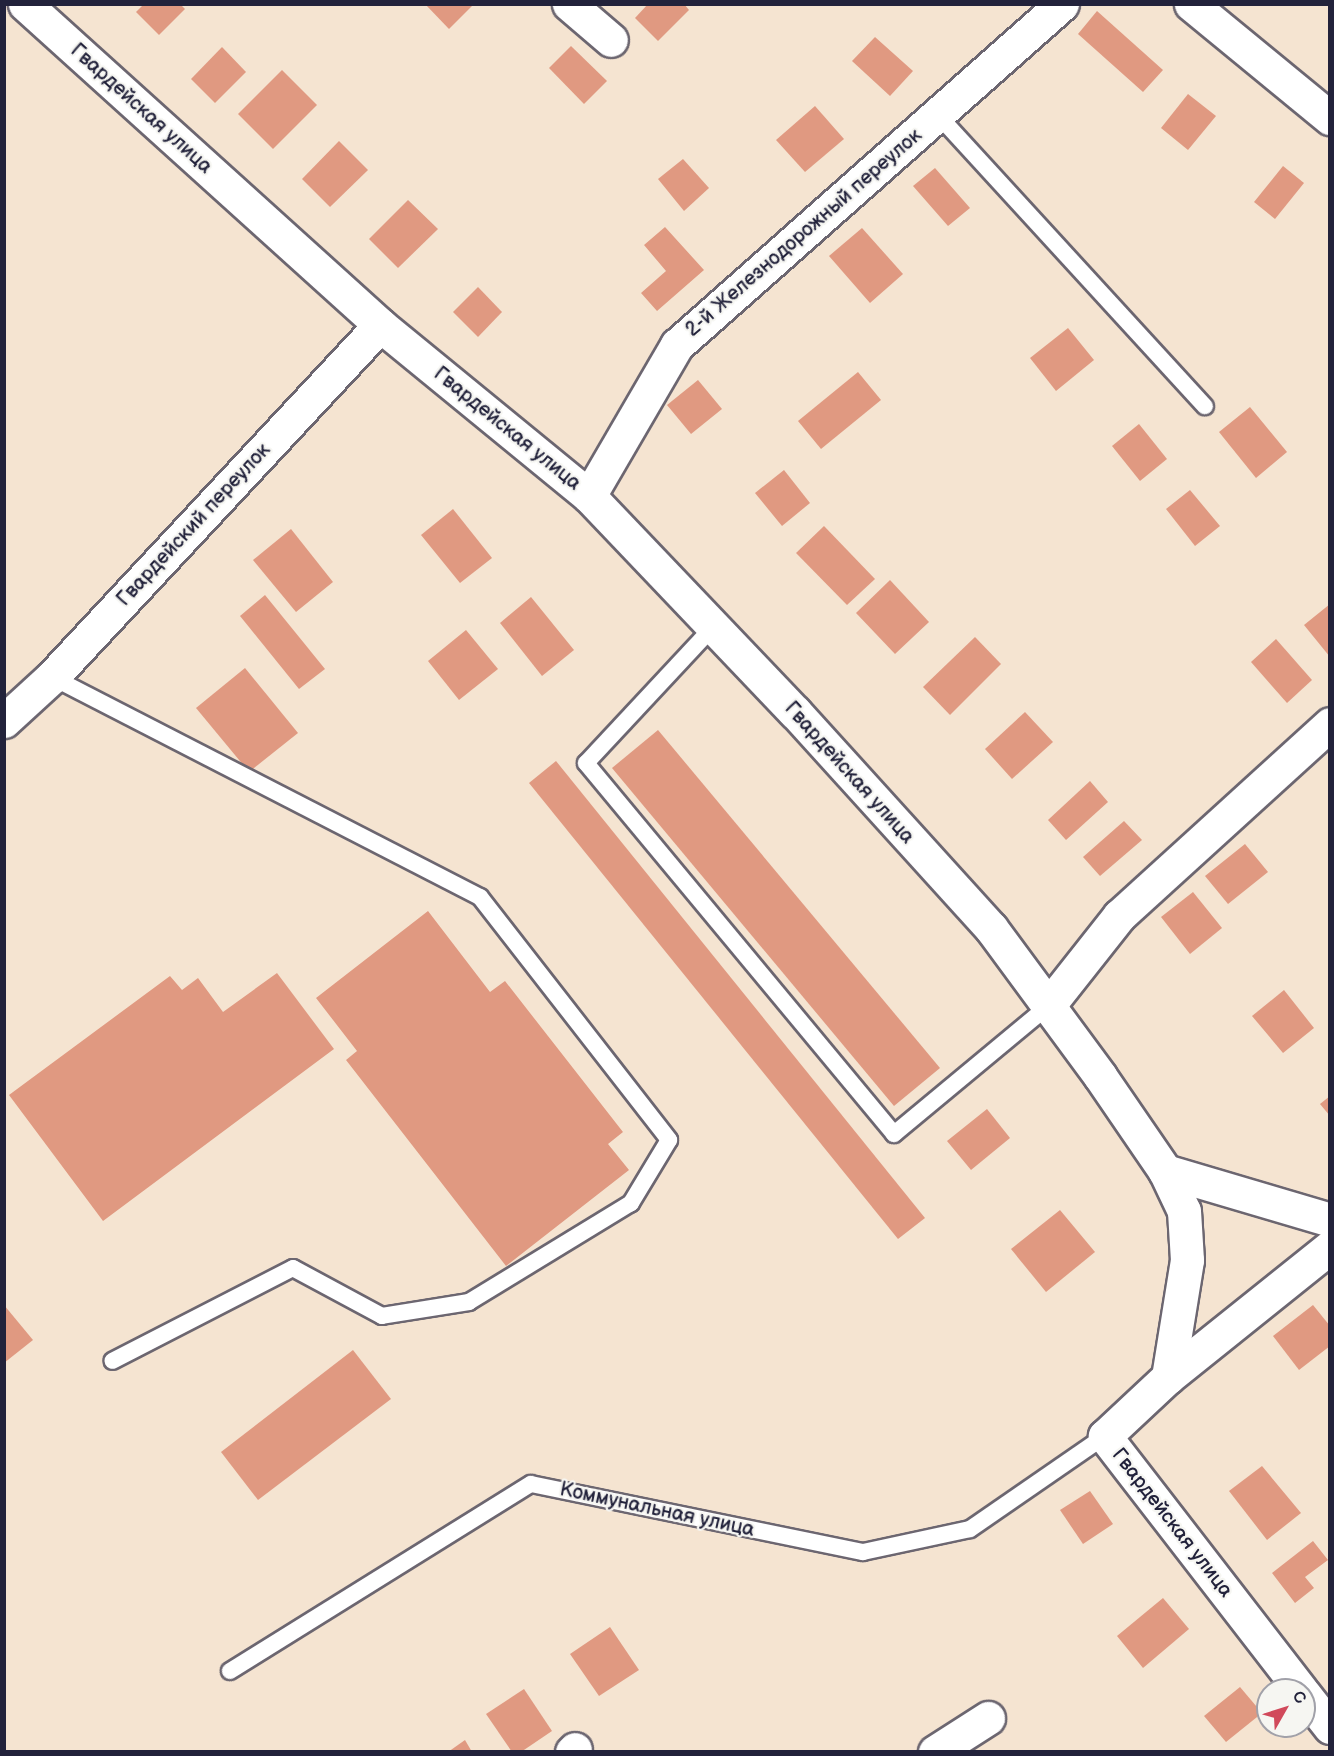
<!DOCTYPE html>
<html>
<head>
<meta charset="utf-8">
<style>
  body { margin:0 }
  #map { position:relative; width:1334px; height:1756px; overflow:hidden; background:#f5e4d1; font-family:"Balsamiq Sans",sans-serif }
  div>[style] { position:absolute }
  .building>* { inset:0; background:#e09981 }
  .roads { filter:drop-shadow(2px 0 #6c6670) drop-shadow(-2px 0 #6c6670) drop-shadow(0 2px #6c6670) drop-shadow(0 -2px #6c6670) }
  .lane>* { height:16px; margin:-8px; padding:0 8px; transform-origin:8px; border-radius:8px; background:#fff }
  .street>* { height:33px; margin:-16.5px; padding:0 16.5px; transform-origin:16.5px; border-radius:16.5px; background:#fff }
  span { translate:-50% -50%; white-space:nowrap; text-align:center; line-height:1.15; -webkit-text-stroke:4.5px #f6f6f2; paint-order:stroke }
  .street-label { font-size:20px; color:#22223b }
  .frame { position:absolute; inset:0; border:6px solid #22223b; pointer-events:none }
  .north { position:absolute; left:1256px; top:1678px; width:60px; height:60px; box-sizing:border-box; background:#f6f6f2; border:2px solid #a1a1a9; border-radius:50%; rotate:51deg; font-size:16px; font-weight:700; line-height:24px; text-align:center; color:#22223b }
  .north::after { content:''; display:block; margin:auto; width:21px; height:27px; background:#d1495b; clip-path:polygon(50% 0,100% 100%,50% 72%,0 100%) }
</style>
</head>
<body>
<div id="map">
  <div class="building">
    <i style="clip-path:polygon(144px 4px,180px 4px,185px 9px,159px 35px,136px 12px)"></i>
    <i style="clip-path:polygon(425px 4px,474px 4px,449px 29px)"></i>
    <i style="clip-path:polygon(648px 4px,684px 4px,689px 10px,658px 41px,635px 18px)"></i>
    <i style="clip-path:polygon(1097px 11px,1163px 70px,1143px 92px,1078px 34px)"></i>
    <i style="clip-path:polygon(875px 37px,913px 71px,890px 96px,852px 61px)"></i>
    <i style="clip-path:polygon(571px 46px,607px 81px,584px 104px,549px 68px)"></i>
    <i style="clip-path:polygon(222px 47px,246px 72px,215px 103px,191px 79px)"></i>
    <i style="clip-path:polygon(282px 70px,317px 105px,273px 149px,238px 114px)"></i>
    <i style="clip-path:polygon(1188px 94px,1216px 116px,1188px 150px,1161px 128px)"></i>
    <i style="clip-path:polygon(815px 106px,844px 139px,805px 172px,776px 140px)"></i>
    <i style="clip-path:polygon(339px 141px,368px 170px,330px 207px,302px 179px)"></i>
    <i style="clip-path:polygon(683px 159px,709px 188px,684px 211px,658px 179px)"></i>
    <i style="clip-path:polygon(1283px 166px,1304px 183px,1275px 219px,1254px 202px)"></i>
    <i style="clip-path:polygon(935px 168px,970px 208px,948px 226px,913px 186px)"></i>
    <i style="clip-path:polygon(408px 200px,438px 229px,398px 268px,369px 239px)"></i>
    <i style="clip-path:polygon(665px 227px,704px 270px,657px 311px,641px 293px,666px 271px,644px 245px)"></i>
    <i style="clip-path:polygon(862px 228px,903px 274px,870px 303px,829px 256px)"></i>
    <i style="clip-path:polygon(478px 287px,502px 312px,478px 337px,453px 312px)"></i>
    <i style="clip-path:polygon(1068px 328px,1094px 360px,1056px 391px,1030px 358px)"></i>
    <i style="clip-path:polygon(858px 372px,881px 400px,821px 449px,798px 421px)"></i>
    <i style="clip-path:polygon(698px 380px,722px 409px,691px 434px,667px 405px)"></i>
    <i style="clip-path:polygon(1250px 407px,1287px 452px,1256px 478px,1219px 432px)"></i>
    <i style="clip-path:polygon(1139px 424px,1167px 459px,1140px 481px,1112px 446px)"></i>
    <i style="clip-path:polygon(784px 470px,810px 503px,782px 526px,755px 493px)"></i>
    <i style="clip-path:polygon(1190px 490px,1220px 526px,1195px 546px,1166px 509px)"></i>
    <i style="clip-path:polygon(453px 509px,492px 558px,460px 583px,421px 535px)"></i>
    <i style="clip-path:polygon(824px 526px,875px 579px,847px 605px,796px 553px)"></i>
    <i style="clip-path:polygon(291px 529px,333px 582px,296px 612px,253px 560px)"></i>
    <i style="clip-path:polygon(890px 580px,929px 622px,895px 654px,856px 613px)"></i>
    <i style="clip-path:polygon(265px 595px,325px 669px,299px 689px,240px 616px)"></i>
    <i style="clip-path:polygon(531px 597px,574px 650px,542px 676px,500px 623px)"></i>
    <i style="clip-path:polygon(1330px 604px,1330px 657px,1304px 625px)"></i>
    <i style="clip-path:polygon(466px 630px,498px 669px,459px 700px,428px 661px)"></i>
    <i style="clip-path:polygon(975px 637px,1001px 664px,950px 715px,923px 687px)"></i>
    <i style="clip-path:polygon(1276px 639px,1312px 680px,1287px 703px,1251px 662px)"></i>
    <i style="clip-path:polygon(245px 668px,298px 733px,249px 772px,196px 708px)"></i>
    <i style="clip-path:polygon(1025px 712px,1053px 742px,1012px 779px,985px 749px)"></i>
    <i style="clip-path:polygon(658px 730px,940px 1068px,894px 1106px,612px 768px)"></i>
    <i style="clip-path:polygon(556px 761px,925px 1218px,898px 1239px,529px 783px)"></i>
    <i style="clip-path:polygon(1090px 781px,1108px 802px,1066px 840px,1048px 820px)"></i>
    <i style="clip-path:polygon(1124px 821px,1142px 840px,1100px 876px,1083px 857px)"></i>
    <i style="clip-path:polygon(1245px 844px,1268px 872px,1228px 904px,1205px 876px)"></i>
    <i style="clip-path:polygon(1193px 892px,1222px 928px,1190px 954px,1161px 917px)"></i>
    <i style="clip-path:polygon(428px 911px,490px 992px,505px 981px,623px 1132px,608px 1144px,629px 1170px,506px 1266px,346px 1060px,357px 1051px,316px 998px)"></i>
    <i style="clip-path:polygon(277px 973px,334px 1049px,103px 1221px,9px 1095px,170px 976px,182px 990px,198px 978px,223px 1012px)"></i>
    <i style="clip-path:polygon(1284px 990px,1314px 1028px,1283px 1053px,1252px 1016px)"></i>
    <i style="clip-path:polygon(1330px 1096px,1330px 1116px,1320px 1104px)"></i>
    <i style="clip-path:polygon(987px 1109px,1010px 1138px,971px 1170px,947px 1141px)"></i>
    <i style="clip-path:polygon(1060px 1210px,1095px 1252px,1046px 1292px,1011px 1249px)"></i>
    <i style="clip-path:polygon(4px 1305px,33px 1340px,4px 1363px)"></i>
    <i style="clip-path:polygon(1313px 1305px,1330px 1326px,1330px 1346px,1299px 1370px,1273px 1336px)"></i>
    <i style="clip-path:polygon(353px 1350px,391px 1399px,258px 1500px,221px 1452px)"></i>
    <i style="clip-path:polygon(1262px 1466px,1301px 1513px,1267px 1540px,1229px 1491px)"></i>
    <i style="clip-path:polygon(1090px 1491px,1113px 1524px,1083px 1544px,1060px 1510px)"></i>
    <i style="clip-path:polygon(1313px 1541px,1328px 1560px,1305px 1577px,1314px 1588px,1295px 1603px,1272px 1573px)"></i>
    <i style="clip-path:polygon(1163px 1598px,1189px 1629px,1143px 1668px,1117px 1636px)"></i>
    <i style="clip-path:polygon(610px 1627px,639px 1670px,599px 1696px,570px 1654px)"></i>
    <i style="clip-path:polygon(1240px 1687px,1262px 1713px,1226px 1742px,1204px 1716px)"></i>
    <i style="clip-path:polygon(524px 1689px,552px 1731px,521px 1752px,512px 1752px,486px 1714px)"></i>
    <i style="clip-path:polygon(465px 1740px,472px 1752px,448px 1752px)"></i>
  </div>
  <div class="roads">
    <div class="lane">
      <i style="left:938px;top:115px;width:395px;rotate:47.5deg"></i>
      <i style="left:713px;top:627px;width:186px;rotate:133deg"></i>
      <i style="left:586px;top:763px;width:482px;rotate:50.3deg"></i>
      <i style="left:894px;top:1134px;width:200px;rotate:-39.7deg"></i>
      <i style="left:52px;top:677px;width:481px;rotate:27.2deg"></i>
      <i style="left:480px;top:897px;width:308px;rotate:52.1deg"></i>
      <i style="left:669px;top:1140px;width:74px;rotate:121.1deg"></i>
      <i style="left:631px;top:1203px;width:190px;rotate:148.6deg"></i>
      <i style="left:469px;top:1302px;width:88px;rotate:170.9deg"></i>
      <i style="left:382px;top:1316px;width:101px;rotate:-151.7deg"></i>
      <i style="left:293px;top:1268px;width:203px;rotate:152.8deg"></i>
      <i style="left:230px;top:1671px;width:354px;rotate:-31.9deg"></i>
      <i style="left:531px;top:1484px;width:339px;rotate:11.6deg"></i>
      <i style="left:863px;top:1552px;width:109px;rotate:-12.1deg"></i>
      <i style="left:970px;top:1529px;width:164px;rotate:-34.6deg"></i>
    </div>
    <div class="street">
      <i style="left:25px;top:4px;width:479px;rotate:42.1deg"></i>
      <i style="left:380px;top:325px;width:270px;rotate:39.3deg"></i>
      <i style="left:589px;top:496px;width:298px;rotate:46.4deg"></i>
      <i style="left:795px;top:712px;width:292px;rotate:47.8deg"></i>
      <i style="left:991px;top:928px;width:184px;rotate:53.6deg"></i>
      <i style="left:1100px;top:1076px;width:115px;rotate:55.6deg"></i>
      <i style="left:1165px;top:1171px;width:44px;rotate:64.6deg"></i>
      <i style="left:1184px;top:1211px;width:49px;rotate:86.5deg"></i>
      <i style="left:1187px;top:1260px;width:119px;rotate:99.2deg"></i>
      <i style="left:569px;top:4px;width:55px;rotate:40.6deg"></i>
      <i style="left:1191px;top:4px;width:180px;rotate:39.4deg"></i>
      <i style="left:589px;top:496px;width:175px;rotate:-59.8deg"></i>
      <i style="left:677px;top:345px;width:514px;rotate:-41.53deg"></i>
      <i style="left:4px;top:721px;width:65px;rotate:-42.5deg"></i>
      <i style="left:52px;top:677px;width:481px;rotate:-47deg"></i>
      <i style="left:1048px;top:1006px;width:115px;rotate:-51.7deg"></i>
      <i style="left:1119px;top:916px;width:285px;rotate:-42.3deg"></i>
      <i style="left:1165px;top:1171px;width:172px;rotate:16.5deg"></i>
      <i style="left:1301px;top:1690px;width:321px;rotate:-127.7deg"></i>
      <i style="left:1105px;top:1436px;width:86px;rotate:-43.1deg"></i>
      <i style="left:1168px;top:1377px;width:208px;rotate:-38.7deg"></i>
      <i style="left:1304px;top:1694px;width:42px;rotate:51.8deg"></i>
      <i style="left:572px;top:1752px;width:4px;rotate:-45deg"></i>
      <i style="left:935px;top:1752px;width:63px;rotate:-32.7deg"></i>
    </div>
  </div>
  <div class="street-label">
    <span style="left:141px;top:109px;rotate:42deg">Гвардейская улица</span>
    <span style="left:804px;top:233px;rotate:-41deg">2-й Железнодорожный переулок</span>
    <span style="left:507px;top:429px;rotate:39deg">Гвардейская улица</span>
    <span style="left:194px;top:525px;rotate:-47deg">Гвардейский переулок</span>
    <span style="left:849px;top:773px;rotate:48deg">Гвардейская улица</span>
    <span style="left:657px;top:1510px;rotate:12deg">Коммунальная улица</span>
    <span style="left:1172px;top:1523px;rotate:52deg">Гвардейская улица</span>
  </div>
  <div class="frame"></div>
  <div class="north">С</div>
</div>
</body>
</html>
